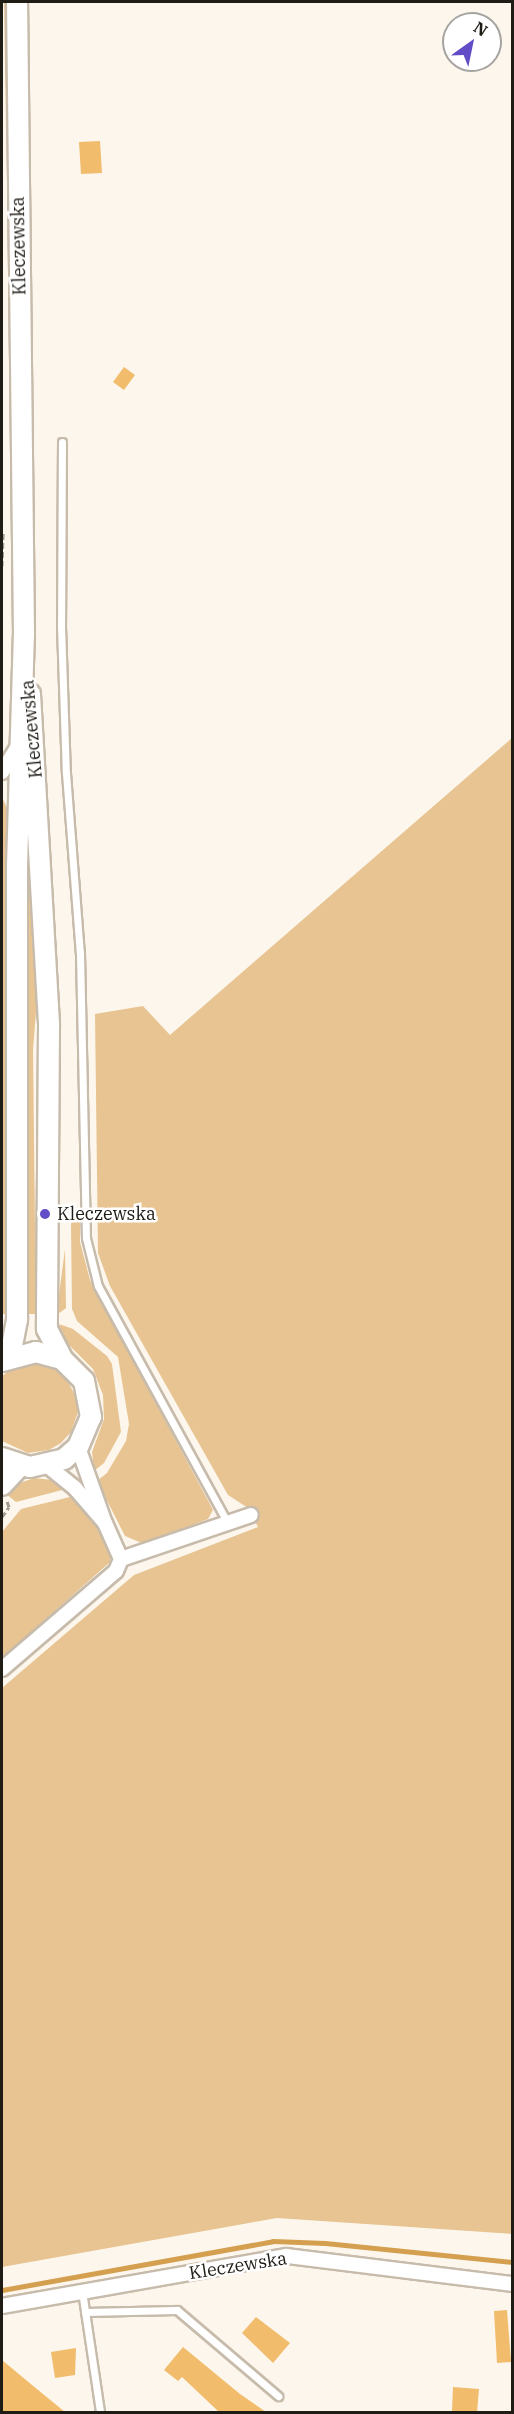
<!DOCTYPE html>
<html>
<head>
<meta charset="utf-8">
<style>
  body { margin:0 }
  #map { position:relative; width:514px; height:2414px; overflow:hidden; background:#fdf6ec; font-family:"IBM Plex Serif",serif }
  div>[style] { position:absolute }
  .green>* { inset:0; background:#e7c491 }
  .stream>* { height:5px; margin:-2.5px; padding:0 2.5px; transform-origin:2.5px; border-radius:2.5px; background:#d4a050 }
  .building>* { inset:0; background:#f2bc6d }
  .path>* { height:3px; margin-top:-1.5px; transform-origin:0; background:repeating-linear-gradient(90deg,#a19b93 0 6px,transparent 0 9px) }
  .roads { filter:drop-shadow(2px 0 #c7bbab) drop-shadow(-2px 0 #c7bbab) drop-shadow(0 2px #c7bbab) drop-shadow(0 -2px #c7bbab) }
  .lane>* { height:7px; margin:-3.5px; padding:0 3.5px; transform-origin:3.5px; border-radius:3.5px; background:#fff }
  .street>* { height:14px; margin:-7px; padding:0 7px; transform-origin:7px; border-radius:7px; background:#fff }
  .secondary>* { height:20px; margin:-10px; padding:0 10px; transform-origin:10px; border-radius:10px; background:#fff }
  .dots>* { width:16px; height:16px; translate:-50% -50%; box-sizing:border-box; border:3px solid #fff; border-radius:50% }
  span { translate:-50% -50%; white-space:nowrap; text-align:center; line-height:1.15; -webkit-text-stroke:5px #fff; paint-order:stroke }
  .street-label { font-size:18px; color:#1f1b15 }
  .poi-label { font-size:18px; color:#1f1b15 }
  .left { translate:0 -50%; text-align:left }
  .frame { position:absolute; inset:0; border:3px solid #1f1b15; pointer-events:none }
  .north { position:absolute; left:442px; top:12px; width:60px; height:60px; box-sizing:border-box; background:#fff; border:2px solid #a5a4a1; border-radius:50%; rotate:33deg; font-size:16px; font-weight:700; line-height:24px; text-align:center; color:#1f1b15 }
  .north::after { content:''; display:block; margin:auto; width:21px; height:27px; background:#624dc6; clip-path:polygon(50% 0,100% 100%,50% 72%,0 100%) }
</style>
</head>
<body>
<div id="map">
  <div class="green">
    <i style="clip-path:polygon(4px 2px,6px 2px,6px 129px)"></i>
    <i style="clip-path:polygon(27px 727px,39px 974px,33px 1050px,36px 1314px,27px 1314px,28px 1197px,23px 1149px)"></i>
    <i style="clip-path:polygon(512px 738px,512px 2234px,277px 2218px,2px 2267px,2px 1688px,134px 1575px,258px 1527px,248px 1508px,228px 1495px,110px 1286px,98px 1253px,95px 1014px,143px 1006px,170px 1035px)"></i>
    <i style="clip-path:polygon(2px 797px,10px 815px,6px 1314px,2px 1314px)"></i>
    <i style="clip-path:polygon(80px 1214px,80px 1242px,90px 1280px,213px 1510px,208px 1519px,144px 1544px,125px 1536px,97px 1481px,107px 1473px,126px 1441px,129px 1424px,118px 1357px,77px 1321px,72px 1309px,71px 1224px,73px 1215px)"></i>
    <i style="clip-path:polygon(65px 1249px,66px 1308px,58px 1314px,59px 1295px)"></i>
    <i style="clip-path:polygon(59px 1324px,73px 1329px,107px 1356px,112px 1364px,121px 1432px,104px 1463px,94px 1471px,92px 1452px,104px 1419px,103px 1395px,93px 1369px,66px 1342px)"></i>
    <i style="clip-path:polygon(34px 1363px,55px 1369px,66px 1378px,76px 1397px,78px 1412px,71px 1432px,61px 1443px,49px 1450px,28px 1453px,2px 1441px,2px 1376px,13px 1368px)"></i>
    <i style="clip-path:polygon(34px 1478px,52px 1480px,66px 1489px,16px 1502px,6px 1494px,17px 1484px)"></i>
    <i style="clip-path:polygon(74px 1496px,110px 1547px,110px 1562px,2px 1658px,2px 1532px,21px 1509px)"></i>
  </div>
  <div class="stream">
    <i style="left:2px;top:2290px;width:275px;rotate:-10.2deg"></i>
    <i style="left:273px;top:2241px;width:52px;rotate:2.2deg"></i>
    <i style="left:325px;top:2243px;width:188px;rotate:5.8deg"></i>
  </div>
  <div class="building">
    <i style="clip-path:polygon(100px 141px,102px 173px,81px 174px,79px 142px)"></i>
    <i style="clip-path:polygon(124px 367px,135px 375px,124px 390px,113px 382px)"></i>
    <i style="clip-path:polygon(507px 2310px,511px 2362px,497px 2363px,494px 2311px)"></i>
    <i style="clip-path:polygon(256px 2317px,290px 2343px,273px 2363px,242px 2333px)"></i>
    <i style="clip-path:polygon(183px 2347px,240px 2394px,266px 2412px,219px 2412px,182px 2377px,178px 2381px,164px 2370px)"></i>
    <i style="clip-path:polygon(76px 2348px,75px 2375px,55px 2378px,51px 2352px)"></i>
    <i style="clip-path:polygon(2px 2360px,32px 2385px,65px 2412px,2px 2412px)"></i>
    <i style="clip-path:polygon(453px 2387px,479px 2389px,477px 2412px,452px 2411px)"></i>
  </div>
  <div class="path">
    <i style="left:2px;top:566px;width:35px;rotate:-88deg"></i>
    <i style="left:2px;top:1517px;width:12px;rotate:-55deg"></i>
    <i style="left:9px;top:1507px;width:6px;rotate:-108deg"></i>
  </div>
  <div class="roads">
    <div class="lane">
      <i style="left:62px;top:442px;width:184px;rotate:90.3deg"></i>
      <i style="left:61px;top:626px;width:147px;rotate:88.1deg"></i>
      <i style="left:66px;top:773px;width:181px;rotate:85.6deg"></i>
      <i style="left:80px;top:953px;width:285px;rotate:88.8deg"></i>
      <i style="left:86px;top:1238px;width:49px;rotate:76deg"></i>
      <i style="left:98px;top:1286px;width:270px;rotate:61.3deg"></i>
      <i style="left:82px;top:2291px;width:122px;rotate:81.5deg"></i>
      <i style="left:85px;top:2312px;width:92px;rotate:-1.2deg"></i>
      <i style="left:177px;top:2310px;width:133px;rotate:40.4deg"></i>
    </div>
    <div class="street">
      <i style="left:2px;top:772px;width:31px;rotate:-58deg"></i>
      <i style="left:78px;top:1447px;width:78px;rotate:70.6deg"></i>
      <i style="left:121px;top:1559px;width:137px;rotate:-18.7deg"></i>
      <i style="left:2px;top:1669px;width:150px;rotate:-40.7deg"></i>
      <i style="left:116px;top:1571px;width:13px;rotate:-67deg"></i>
      <i style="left:121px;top:1559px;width:39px;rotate:-114deg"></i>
      <i style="left:105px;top:1523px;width:46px;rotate:-130.6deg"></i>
      <i style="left:75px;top:1488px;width:35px;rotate:-141deg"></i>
      <i style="left:2px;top:2306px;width:289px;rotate:-10deg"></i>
      <i style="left:287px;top:2256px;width:227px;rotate:7.1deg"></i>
    </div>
    <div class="secondary">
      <i style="left:30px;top:694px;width:333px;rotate:86.7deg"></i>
      <i style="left:49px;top:1026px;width:303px;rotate:90.4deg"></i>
      <i style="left:47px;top:1329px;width:34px;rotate:63deg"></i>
      <i style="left:10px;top:1356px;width:38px;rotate:-79deg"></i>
      <i style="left:17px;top:1319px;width:452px;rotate:-90deg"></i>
      <i style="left:17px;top:867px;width:232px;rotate:-88.3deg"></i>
      <i style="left:24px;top:635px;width:633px;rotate:-90.63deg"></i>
      <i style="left:2px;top:1458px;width:29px;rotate:18deg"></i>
      <i style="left:30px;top:1467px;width:35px;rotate:-13deg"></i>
      <i style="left:64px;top:1459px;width:18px;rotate:-41deg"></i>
      <i style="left:78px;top:1447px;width:33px;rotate:-67deg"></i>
      <i style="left:91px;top:1417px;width:37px;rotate:-101deg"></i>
      <i style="left:84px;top:1381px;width:31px;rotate:-135deg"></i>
      <i style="left:62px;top:1359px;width:27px;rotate:-165deg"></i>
      <i style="left:36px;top:1352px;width:35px;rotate:165deg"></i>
      <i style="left:2px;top:1485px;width:26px;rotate:-47deg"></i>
    </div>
  </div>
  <div class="dots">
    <i style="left:45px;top:1214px;background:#624dc6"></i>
  </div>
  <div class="street-label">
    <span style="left:19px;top:246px;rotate:-91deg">Kleczewska</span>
    <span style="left:32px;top:729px;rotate:-95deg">Kleczewska</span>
    <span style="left:238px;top:2266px;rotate:-9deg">Kleczewska</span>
  </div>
  <div class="poi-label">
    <span class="left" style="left:57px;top:1214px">Kleczewska</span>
  </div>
  <div class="frame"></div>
  <div class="north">N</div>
</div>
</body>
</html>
